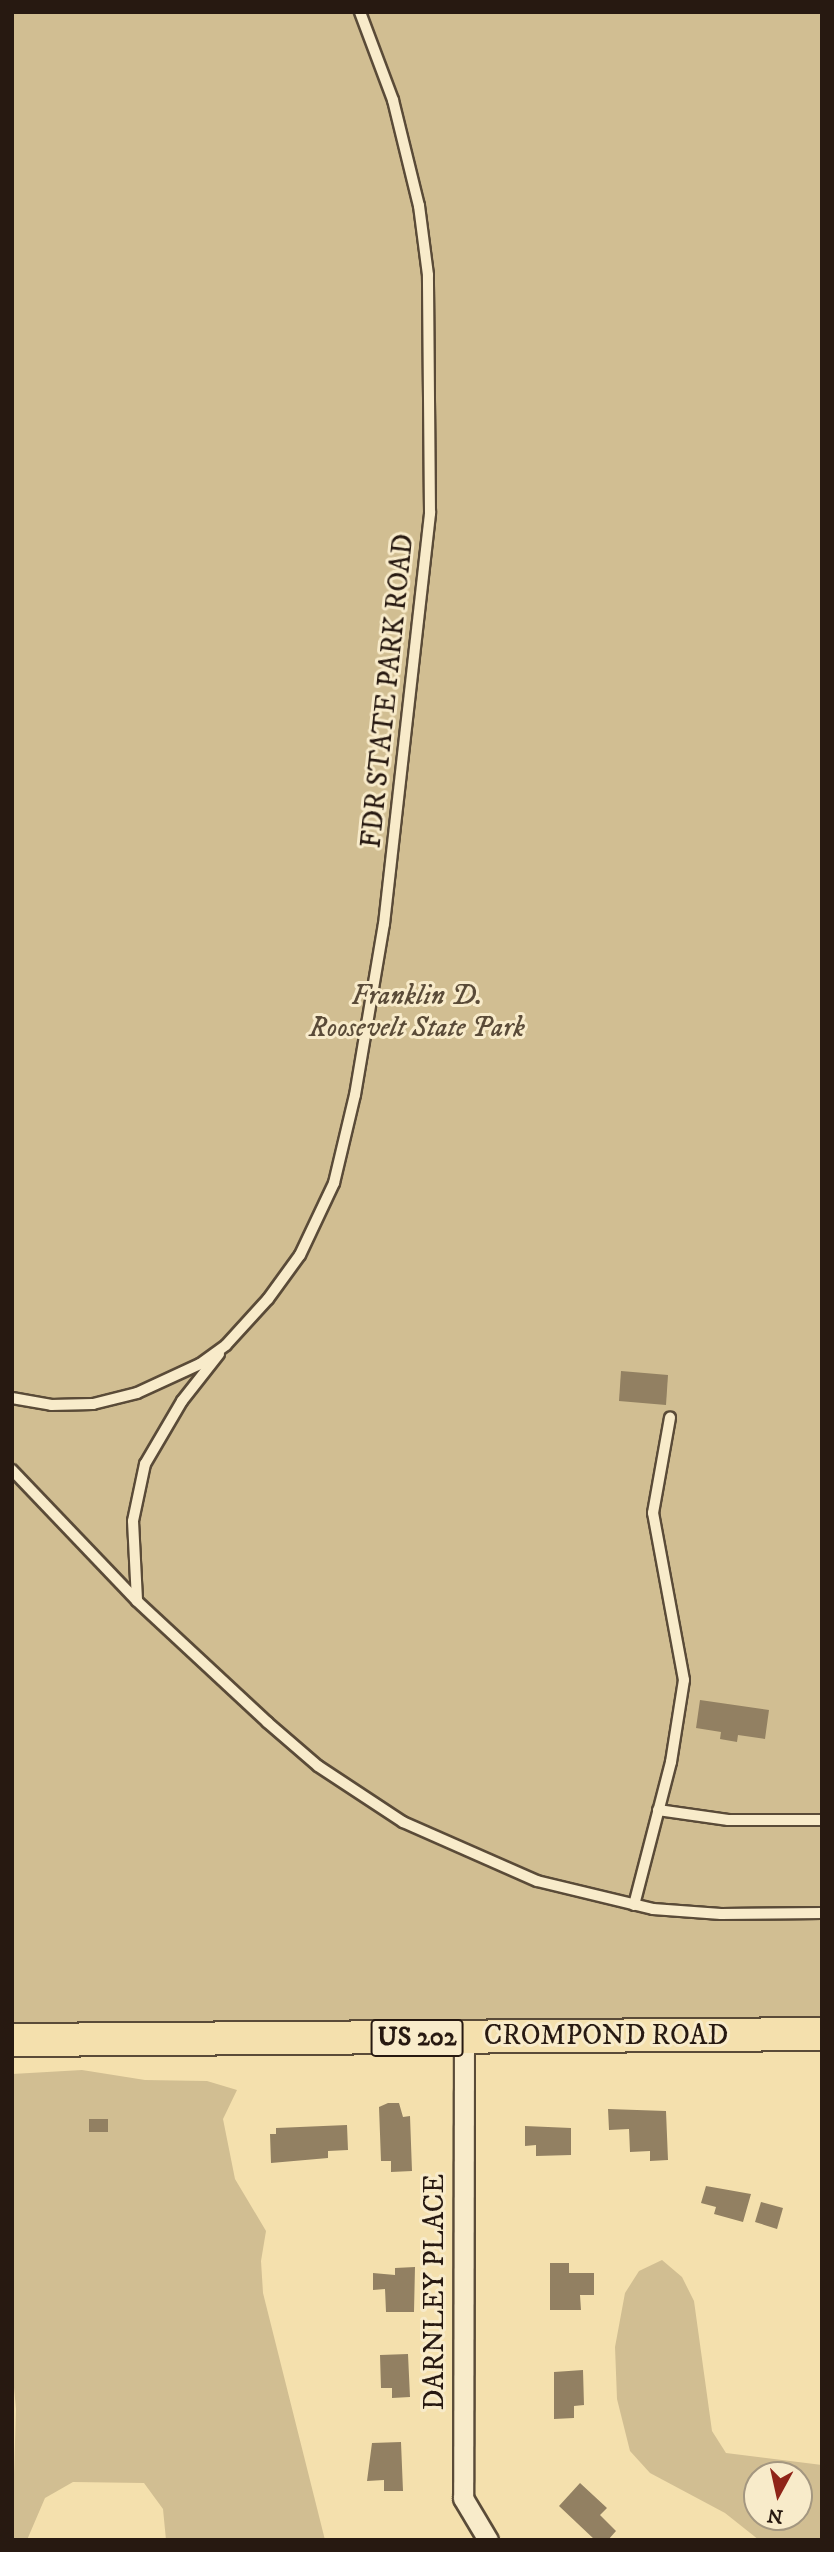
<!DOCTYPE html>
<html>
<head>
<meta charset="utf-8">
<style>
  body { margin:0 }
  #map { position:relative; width:834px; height:2552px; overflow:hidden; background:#f4e0ad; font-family:"IM FELL DW Pica",serif }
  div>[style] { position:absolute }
  .green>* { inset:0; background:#d1be92 }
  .building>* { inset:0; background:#928062 }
  .roads { filter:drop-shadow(2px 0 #5a4b38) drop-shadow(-2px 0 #5a4b38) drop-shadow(0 2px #5a4b38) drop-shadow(0 -2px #5a4b38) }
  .service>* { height:10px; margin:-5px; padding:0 5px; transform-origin:5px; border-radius:5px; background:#f8ebca }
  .minor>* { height:19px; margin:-9.5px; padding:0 9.5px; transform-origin:9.5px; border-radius:9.5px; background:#f8ebca }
  .trunk>* { height:32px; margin:-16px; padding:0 16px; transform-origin:16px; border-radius:16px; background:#f4e0ad }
  span { translate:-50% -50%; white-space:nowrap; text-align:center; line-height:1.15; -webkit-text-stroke:6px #f8ebca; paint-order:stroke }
  .shield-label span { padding:2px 5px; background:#f8ebca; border:2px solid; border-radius:5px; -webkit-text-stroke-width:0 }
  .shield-label { font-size:26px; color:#271911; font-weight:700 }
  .street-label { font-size:28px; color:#271911 }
  .park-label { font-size:28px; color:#5a4b38; font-style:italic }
  .frame { position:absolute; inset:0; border:14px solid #271911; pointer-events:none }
  .north { position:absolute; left:743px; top:2461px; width:70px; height:70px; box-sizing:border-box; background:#f8ebca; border:2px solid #a49780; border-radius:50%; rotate:188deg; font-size:19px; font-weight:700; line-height:28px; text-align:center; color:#271911 }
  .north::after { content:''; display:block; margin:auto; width:24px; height:32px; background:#8f2418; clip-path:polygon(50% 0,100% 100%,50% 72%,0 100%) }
</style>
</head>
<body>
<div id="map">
  <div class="green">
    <i style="clip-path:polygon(12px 12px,822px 12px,822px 2022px,12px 2024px)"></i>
    <i style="clip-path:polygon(82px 2070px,145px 2080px,207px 2081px,237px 2090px,223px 2119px,235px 2179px,266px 2231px,261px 2261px,263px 2293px,325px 2540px,166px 2540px,163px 2509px,144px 2483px,73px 2482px,45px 2498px,27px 2540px,12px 2540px,16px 2409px,12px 2366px,12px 2074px)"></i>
    <i style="clip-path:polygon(evenodd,662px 2260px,682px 2277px,694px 2301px,712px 2431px,726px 2453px,822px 2465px,822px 2540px,759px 2540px,725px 2513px,650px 2473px,630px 2451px,617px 2399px,615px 2347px,625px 2293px,639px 2271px,662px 2260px,757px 2475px,799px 2475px,799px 2517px,757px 2517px,757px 2475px)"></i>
  </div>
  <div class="building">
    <i style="clip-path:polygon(621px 1371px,668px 1375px,666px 1405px,619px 1401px)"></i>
    <i style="clip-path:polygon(700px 1700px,769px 1710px,765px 1739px,738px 1735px,737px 1742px,720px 1739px,721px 1732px,696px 1728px)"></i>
    <i style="clip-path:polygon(388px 2103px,399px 2103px,403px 2117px,410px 2116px,412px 2171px,391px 2172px,391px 2161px,381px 2161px,379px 2107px)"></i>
    <i style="clip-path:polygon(608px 2109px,666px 2111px,668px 2160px,650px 2161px,650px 2151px,630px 2152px,629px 2129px,609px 2130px)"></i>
    <i style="clip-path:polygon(89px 2119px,108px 2119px,108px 2132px,89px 2132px)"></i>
    <i style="clip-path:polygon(347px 2125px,348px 2150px,328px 2151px,328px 2158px,271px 2163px,270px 2134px,276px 2134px,276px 2128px)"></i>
    <i style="clip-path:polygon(525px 2126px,571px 2128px,571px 2155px,536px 2156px,536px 2145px,525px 2146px)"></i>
    <i style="clip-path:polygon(706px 2186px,751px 2194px,743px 2222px,714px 2214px,716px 2207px,701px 2203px)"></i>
    <i style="clip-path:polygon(761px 2202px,783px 2208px,777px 2229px,755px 2222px)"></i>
    <i style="clip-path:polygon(550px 2263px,569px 2263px,569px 2273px,594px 2273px,594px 2295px,580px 2295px,581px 2310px,550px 2310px)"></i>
    <i style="clip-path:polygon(415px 2267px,414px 2312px,386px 2312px,385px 2289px,373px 2290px,373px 2273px,395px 2275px,395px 2268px)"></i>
    <i style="clip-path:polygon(408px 2354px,410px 2397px,392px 2398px,392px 2388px,381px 2388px,380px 2355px)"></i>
    <i style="clip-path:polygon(583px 2370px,584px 2405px,574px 2406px,574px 2418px,554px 2419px,554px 2372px)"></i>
    <i style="clip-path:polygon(401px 2442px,403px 2491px,384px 2491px,384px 2480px,367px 2481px,372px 2443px)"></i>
    <i style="clip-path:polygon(580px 2483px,607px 2508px,600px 2515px,616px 2531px,608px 2540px,595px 2540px,559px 2506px)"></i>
  </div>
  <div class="roads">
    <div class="service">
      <i style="left:219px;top:1354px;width:60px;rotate:128.2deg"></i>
      <i style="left:182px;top:1401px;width:73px;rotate:120.4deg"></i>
      <i style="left:145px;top:1464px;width:58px;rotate:101.9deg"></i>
      <i style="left:133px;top:1521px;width:80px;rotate:87.1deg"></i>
      <i style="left:137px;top:1601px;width:178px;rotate:42.9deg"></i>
      <i style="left:267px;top:1722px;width:67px;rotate:40.8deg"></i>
      <i style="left:318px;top:1766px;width:102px;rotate:33.4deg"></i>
      <i style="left:403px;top:1822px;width:146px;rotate:23.8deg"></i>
      <i style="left:537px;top:1881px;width:119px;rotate:13.6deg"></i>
      <i style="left:653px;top:1909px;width:68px;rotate:4.2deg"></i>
      <i style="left:721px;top:1914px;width:101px;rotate:-0.6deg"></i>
      <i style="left:12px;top:1398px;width:40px;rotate:10deg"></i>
      <i style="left:51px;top:1405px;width:42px;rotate:-1.4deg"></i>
      <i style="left:93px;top:1404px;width:45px;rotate:-14deg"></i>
      <i style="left:137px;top:1393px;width:69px;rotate:-24.7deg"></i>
      <i style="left:200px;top:1364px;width:32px;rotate:-36deg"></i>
      <i style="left:226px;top:1345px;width:62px;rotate:-47.6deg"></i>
      <i style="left:268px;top:1299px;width:54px;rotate:-54deg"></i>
      <i style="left:300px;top:1255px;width:80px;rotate:-64.7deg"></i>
      <i style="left:334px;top:1183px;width:90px;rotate:-76.6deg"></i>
      <i style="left:355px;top:1095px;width:173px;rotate:-80.4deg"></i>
      <i style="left:384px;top:924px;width:414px;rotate:-83.6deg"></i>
      <i style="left:430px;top:513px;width:238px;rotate:-90.5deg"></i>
      <i style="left:428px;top:275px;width:70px;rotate:-97.4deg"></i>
      <i style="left:419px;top:206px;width:109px;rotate:-103.8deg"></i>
      <i style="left:393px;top:100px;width:94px;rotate:-110.6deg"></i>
      <i style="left:12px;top:1470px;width:181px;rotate:46.3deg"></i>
      <i style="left:658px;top:1810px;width:71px;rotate:8.1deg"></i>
      <i style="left:728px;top:1820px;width:94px"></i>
      <i style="left:634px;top:1905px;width:148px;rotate:-75.5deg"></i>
      <i style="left:671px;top:1762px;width:83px;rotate:-81deg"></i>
      <i style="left:684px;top:1680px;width:170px;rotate:-100.5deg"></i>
      <i style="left:653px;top:1513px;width:97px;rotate:-79.9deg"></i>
    </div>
    <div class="minor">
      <i style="left:464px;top:2037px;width:461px;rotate:90.1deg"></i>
      <i style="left:463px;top:2498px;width:49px;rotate:59.2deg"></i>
    </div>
    <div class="trunk">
      <i style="left:12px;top:2040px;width:810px;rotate:-0.42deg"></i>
    </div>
  </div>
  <div class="shield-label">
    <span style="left:417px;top:2038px">US 202</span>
  </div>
  <div class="street-label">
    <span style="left:388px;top:691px;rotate:-84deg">FDR STATE PARK ROAD</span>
    <span style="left:606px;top:2036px">CROMPOND ROAD</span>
    <span style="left:435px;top:2292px;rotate:-90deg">DARNLEY PLACE</span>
  </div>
  <div class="park-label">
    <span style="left:417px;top:1012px">Franklin D.<br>Roosevelt State Park</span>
  </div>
  <div class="frame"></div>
  <div class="north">N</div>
</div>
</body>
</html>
